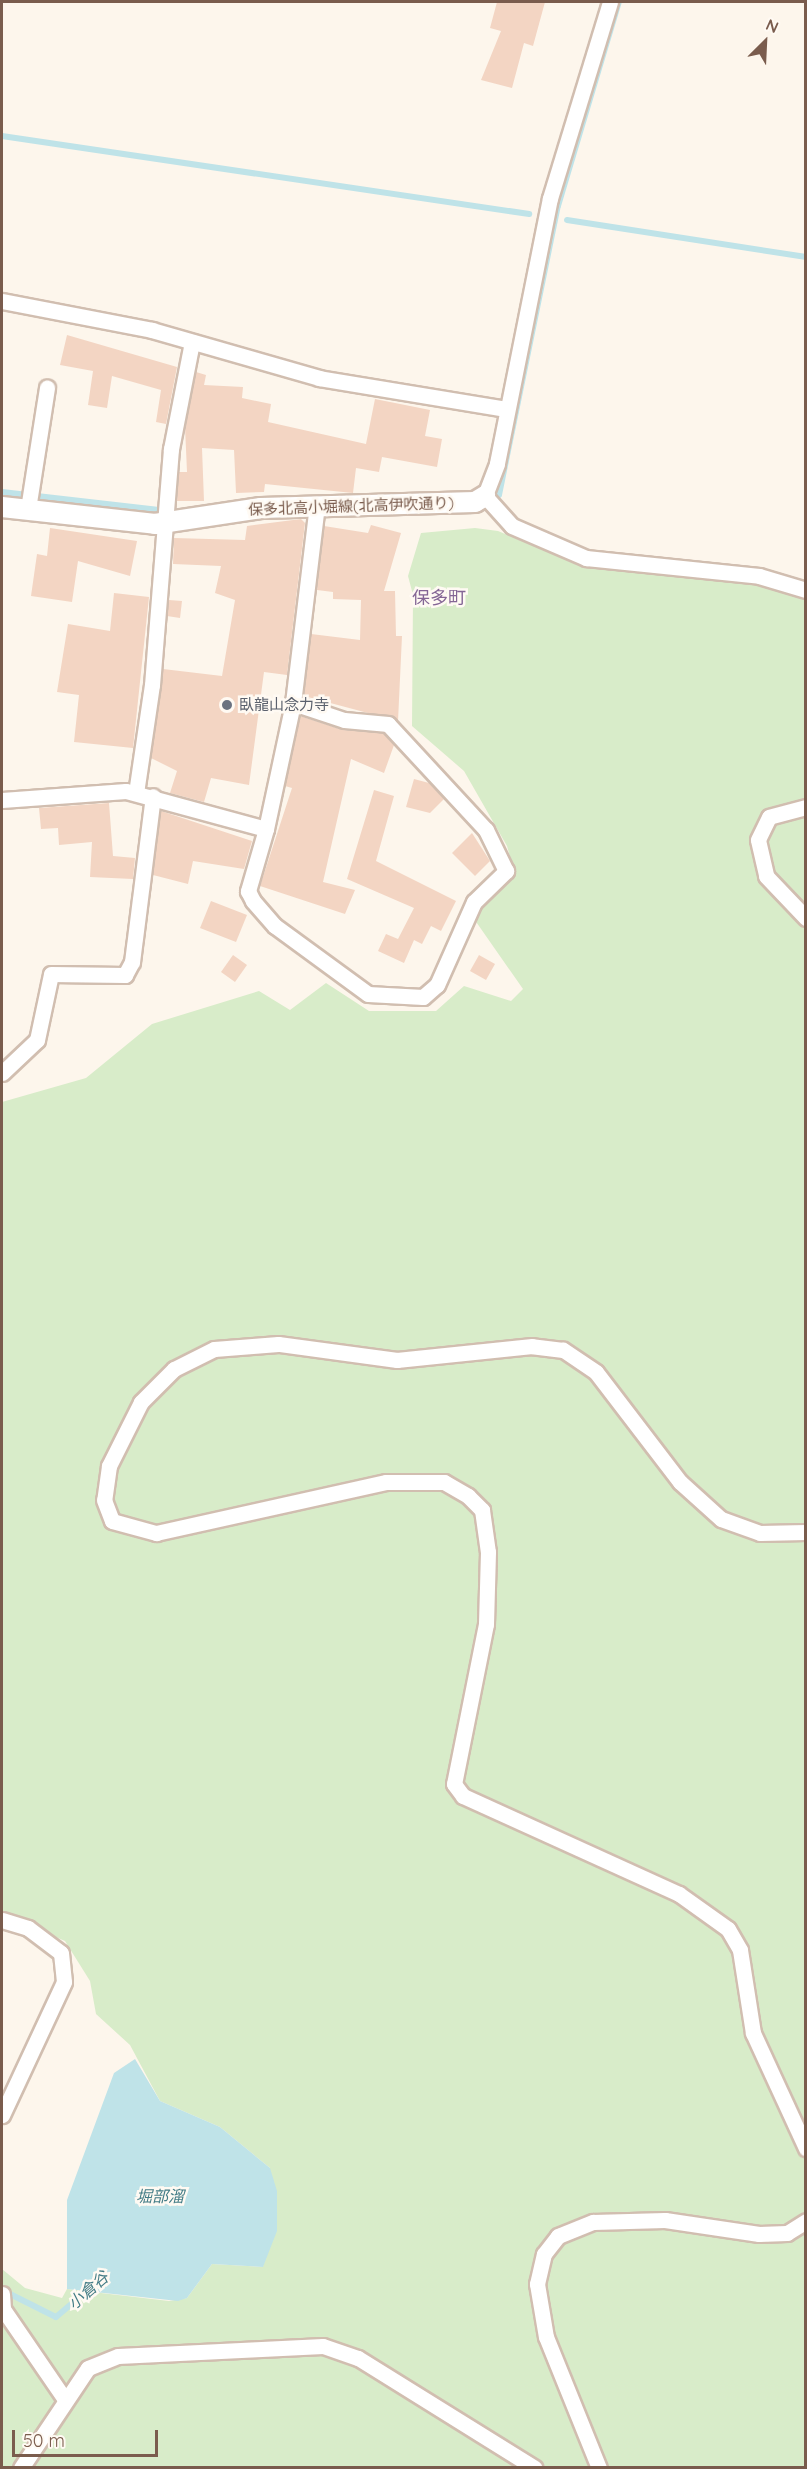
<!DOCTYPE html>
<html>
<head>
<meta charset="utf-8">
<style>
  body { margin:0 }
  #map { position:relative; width:807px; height:2469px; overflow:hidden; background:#fdf6ec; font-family:Quicksand,"Noto Sans JP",sans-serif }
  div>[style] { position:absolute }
  .green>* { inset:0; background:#d8ecc9 }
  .water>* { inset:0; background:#bfe3e8 }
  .stream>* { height:6px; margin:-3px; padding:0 3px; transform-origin:3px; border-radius:3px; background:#bfe3e8 }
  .building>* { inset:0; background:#f3d5c3 }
  .roads { filter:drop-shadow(2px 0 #d1beb0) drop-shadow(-2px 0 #d1beb0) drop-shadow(0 2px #d1beb0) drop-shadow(0 -2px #d1beb0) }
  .minor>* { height:15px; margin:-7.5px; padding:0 7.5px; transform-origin:7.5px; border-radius:7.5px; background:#fff }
  .tertiary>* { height:20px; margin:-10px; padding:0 10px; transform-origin:10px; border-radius:10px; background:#fff }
  .dots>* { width:16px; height:16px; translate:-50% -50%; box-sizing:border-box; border:3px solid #fffaf3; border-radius:50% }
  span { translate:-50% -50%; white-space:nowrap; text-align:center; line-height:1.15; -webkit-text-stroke:5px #fffaf3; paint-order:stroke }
  .street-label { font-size:15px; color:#7a5c4d }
  .worship-label { font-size:15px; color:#5b616d }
  .left { translate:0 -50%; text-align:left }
  .water-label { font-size:16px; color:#437c86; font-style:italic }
  .quarter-label { font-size:18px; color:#846695 }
  .frame { position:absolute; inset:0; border:3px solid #7a5c4d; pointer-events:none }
  .north { position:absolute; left:735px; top:12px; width:60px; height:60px; -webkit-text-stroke:4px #fffaf3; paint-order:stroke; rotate:24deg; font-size:16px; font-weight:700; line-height:24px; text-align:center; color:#7a5c4d }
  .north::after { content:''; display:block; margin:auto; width:21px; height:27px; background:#7a5c4d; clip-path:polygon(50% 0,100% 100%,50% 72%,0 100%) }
  .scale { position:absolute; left:12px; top:2430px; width:146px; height:27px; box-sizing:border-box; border:3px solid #7a5c4d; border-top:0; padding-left:8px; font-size:18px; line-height:21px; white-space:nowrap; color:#7a5c4d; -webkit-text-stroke:4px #fffaf3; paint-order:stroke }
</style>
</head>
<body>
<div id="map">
  <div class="green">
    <i style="clip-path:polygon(475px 528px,498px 531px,583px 566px,758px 583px,805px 599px,805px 2467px,2px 2467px,2px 2269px,25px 2288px,62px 2298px,67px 2289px,169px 2301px,187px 2298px,212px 2264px,263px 2267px,270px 2168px,220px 2127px,160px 2101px,130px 2045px,96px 2014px,90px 1981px,65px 1941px,2px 1914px,2px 1102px,86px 1078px,152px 1024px,259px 991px,290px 1010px,326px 983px,369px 1011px,436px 1011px,464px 986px,511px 1001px,523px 989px,472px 916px,515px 875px,507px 846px,464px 771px,412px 726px,413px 595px,408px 576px,421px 533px)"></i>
  </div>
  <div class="water">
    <i style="clip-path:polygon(135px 2059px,160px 2101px,220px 2127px,270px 2168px,277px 2191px,277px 2231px,263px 2267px,212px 2264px,187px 2298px,178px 2301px,67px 2289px,67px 2200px,114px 2073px)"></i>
  </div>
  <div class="stream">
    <i style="left:2px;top:136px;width:533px;rotate:8.42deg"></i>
    <i style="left:567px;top:220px;width:242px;rotate:8.8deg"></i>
    <i style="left:2px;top:492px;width:158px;rotate:6.5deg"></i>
    <i style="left:471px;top:511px;width:32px;rotate:-30deg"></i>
    <i style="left:499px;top:495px;width:295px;rotate:-78.5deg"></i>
    <i style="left:558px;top:206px;width:213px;rotate:-73.4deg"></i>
    <i style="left:4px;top:2291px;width:58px;rotate:26.6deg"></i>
    <i style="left:56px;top:2317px;width:43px;rotate:-40.3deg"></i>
  </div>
  <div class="building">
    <i style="clip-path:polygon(497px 2px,545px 2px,533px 46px,524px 43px,512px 88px,481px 80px,501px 31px,490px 28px)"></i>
    <i style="clip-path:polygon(67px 335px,177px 367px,166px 424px,156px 422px,161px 390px,112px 376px,107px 408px,88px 405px,93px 371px,60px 365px)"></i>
    <i style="clip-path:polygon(196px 372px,206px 375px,204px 385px,243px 387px,242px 398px,271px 404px,268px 422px,366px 444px,375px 399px,430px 410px,425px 436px,442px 439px,437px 467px,382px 457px,379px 472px,356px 468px,353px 493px,265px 484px,264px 492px,236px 493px,234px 450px,202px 448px,204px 501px,177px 501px,179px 472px,187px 472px,185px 427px)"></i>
    <i style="clip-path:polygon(301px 519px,305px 523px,287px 675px,264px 672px,249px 785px,211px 778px,204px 802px,170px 793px,177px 771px,151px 758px,163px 669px,222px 676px,235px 600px,215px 593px,221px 566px,173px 564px,174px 538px,245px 540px,247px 526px)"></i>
    <i style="clip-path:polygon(371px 525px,401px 533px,384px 591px,395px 591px,396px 636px,402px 636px,398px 721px,304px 696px,311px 634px,360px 640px,361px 600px,333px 599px,333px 592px,317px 590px,324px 526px,368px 533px)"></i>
    <i style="clip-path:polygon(50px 528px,137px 541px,130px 576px,78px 561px,72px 602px,31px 596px,37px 554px,47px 556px)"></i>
    <i style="clip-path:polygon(114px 593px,149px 597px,133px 748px,74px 742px,79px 695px,57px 692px,68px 624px,110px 631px)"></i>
    <i style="clip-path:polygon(169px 600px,182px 601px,180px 618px,167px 616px)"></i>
    <i style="clip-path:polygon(300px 716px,343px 730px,383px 733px,394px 745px,384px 773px,351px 759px,323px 882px,355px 890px,345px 914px,260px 886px,292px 788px,285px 786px)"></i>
    <i style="clip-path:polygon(414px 779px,429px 783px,444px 799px,430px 813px,406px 807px)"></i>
    <i style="clip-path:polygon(374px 790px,394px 796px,376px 861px,456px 901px,441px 931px,431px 926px,422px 944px,414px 940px,404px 963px,378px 951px,386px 934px,398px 939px,414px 908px,347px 879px)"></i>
    <i style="clip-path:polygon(109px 803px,113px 856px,135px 858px,133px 879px,90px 877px,92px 842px,59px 845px,58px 828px,41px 829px,39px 808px)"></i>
    <i style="clip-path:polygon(161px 811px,252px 841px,244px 869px,193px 861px,188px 884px,153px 875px)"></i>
    <i style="clip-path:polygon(472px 833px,490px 861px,475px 876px,452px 853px)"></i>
    <i style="clip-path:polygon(211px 901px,247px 915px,236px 942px,200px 928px)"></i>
    <i style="clip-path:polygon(233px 955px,247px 965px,235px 982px,221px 972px)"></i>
    <i style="clip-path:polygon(479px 955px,495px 964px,486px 980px,470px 971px)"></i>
  </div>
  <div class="roads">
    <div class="minor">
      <i style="left:610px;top:2px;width:205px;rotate:107deg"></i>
      <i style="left:550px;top:198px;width:271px;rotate:101.3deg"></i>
      <i style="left:497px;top:464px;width:34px;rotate:111deg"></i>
      <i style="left:485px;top:496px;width:40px;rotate:48deg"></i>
      <i style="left:512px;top:526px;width:81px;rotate:23.4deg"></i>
      <i style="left:586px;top:558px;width:174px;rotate:5.9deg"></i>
      <i style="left:759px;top:576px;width:49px;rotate:16.6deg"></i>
      <i style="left:2px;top:301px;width:153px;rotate:10.9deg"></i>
      <i style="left:152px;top:330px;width:174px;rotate:16deg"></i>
      <i style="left:319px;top:378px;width:190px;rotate:9.4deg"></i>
      <i style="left:28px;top:509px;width:123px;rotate:-81.1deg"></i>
      <i style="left:136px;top:793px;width:109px;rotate:-81.6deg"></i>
      <i style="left:152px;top:685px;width:237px;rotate:-85.4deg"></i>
      <i style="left:171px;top:449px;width:109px;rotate:-78.9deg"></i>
      <i style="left:2px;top:800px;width:124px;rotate:-4.2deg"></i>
      <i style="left:126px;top:791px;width:145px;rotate:15.2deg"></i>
      <i style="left:266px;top:829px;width:129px;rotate:-77.9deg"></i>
      <i style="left:293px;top:703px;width:199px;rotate:-83.1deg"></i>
      <i style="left:806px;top:807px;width:38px;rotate:165deg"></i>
      <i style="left:769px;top:817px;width:25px;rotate:116deg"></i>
      <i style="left:758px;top:840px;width:37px;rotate:77deg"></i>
      <i style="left:766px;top:876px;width:58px;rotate:46.4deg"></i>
      <i style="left:266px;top:829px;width:65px;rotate:106.2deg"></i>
      <i style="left:248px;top:891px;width:11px;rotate:63deg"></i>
      <i style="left:253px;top:901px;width:33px;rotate:49deg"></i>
      <i style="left:275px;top:926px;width:115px;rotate:36.2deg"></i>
      <i style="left:368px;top:994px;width:55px;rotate:3.1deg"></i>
      <i style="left:423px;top:997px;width:18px;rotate:-41deg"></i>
      <i style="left:437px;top:985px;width:91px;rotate:-66deg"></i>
      <i style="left:474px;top:902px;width:45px;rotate:-44.1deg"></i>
      <i style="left:506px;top:871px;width:46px;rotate:-116deg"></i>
      <i style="left:486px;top:830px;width:144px;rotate:-132.8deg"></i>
      <i style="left:388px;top:724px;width:44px;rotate:-174.8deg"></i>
      <i style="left:344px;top:720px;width:54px;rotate:-161.6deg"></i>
      <i style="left:2px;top:1073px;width:48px;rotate:-43.3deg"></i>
      <i style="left:37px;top:1040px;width:67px;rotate:-78deg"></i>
      <i style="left:51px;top:974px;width:74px;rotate:0.8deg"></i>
      <i style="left:125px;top:975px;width:15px;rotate:-62deg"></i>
      <i style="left:132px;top:962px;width:167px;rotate:-82.8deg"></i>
      <i style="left:806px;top:1532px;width:46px;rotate:178.8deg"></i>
      <i style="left:760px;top:1533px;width:41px;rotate:-160.3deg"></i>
      <i style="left:721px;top:1519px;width:55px;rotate:-137.9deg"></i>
      <i style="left:680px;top:1482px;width:138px;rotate:-127.4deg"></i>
      <i style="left:596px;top:1372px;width:40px;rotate:-146deg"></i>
      <i style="left:563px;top:1350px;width:31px;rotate:-173deg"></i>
      <i style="left:532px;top:1346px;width:136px;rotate:174.1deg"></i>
      <i style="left:397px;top:1360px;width:120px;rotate:-172.3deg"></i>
      <i style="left:278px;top:1344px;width:64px;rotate:175.5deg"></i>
      <i style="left:214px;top:1349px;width:45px;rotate:153.4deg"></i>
      <i style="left:174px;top:1369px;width:47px;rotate:135deg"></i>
      <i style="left:141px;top:1402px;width:72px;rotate:116.6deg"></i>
      <i style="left:109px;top:1466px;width:34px;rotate:98deg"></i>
      <i style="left:104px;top:1500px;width:22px;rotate:69deg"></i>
      <i style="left:112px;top:1521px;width:46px;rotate:15.3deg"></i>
      <i style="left:156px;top:1533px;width:236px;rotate:-12.5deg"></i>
      <i style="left:386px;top:1482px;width:58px"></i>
      <i style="left:444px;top:1482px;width:28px;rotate:30deg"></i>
      <i style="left:468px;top:1496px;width:20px;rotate:45deg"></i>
      <i style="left:482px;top:1510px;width:42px;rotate:81.9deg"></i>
      <i style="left:488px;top:1552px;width:72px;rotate:91.6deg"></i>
      <i style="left:486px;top:1624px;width:163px;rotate:101.3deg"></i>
      <i style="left:454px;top:1784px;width:15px;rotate:53deg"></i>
      <i style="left:463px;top:1796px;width:237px;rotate:24.4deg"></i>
      <i style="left:679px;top:1894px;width:60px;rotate:35.5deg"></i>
      <i style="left:728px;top:1929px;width:24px;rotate:60deg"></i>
      <i style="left:740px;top:1950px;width:84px;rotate:81.1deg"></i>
      <i style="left:753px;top:2033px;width:127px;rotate:65.3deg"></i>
      <i style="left:2px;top:1920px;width:27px;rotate:17deg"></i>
      <i style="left:28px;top:1928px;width:41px;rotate:37.1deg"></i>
      <i style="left:61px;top:1953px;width:29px;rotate:84deg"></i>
      <i style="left:64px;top:1982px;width:147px;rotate:115deg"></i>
      <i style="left:2px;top:2294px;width:15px;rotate:86deg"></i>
      <i style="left:3px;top:2309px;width:108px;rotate:55.6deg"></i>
      <i style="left:21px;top:2468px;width:120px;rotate:-56.2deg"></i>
      <i style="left:88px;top:2368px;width:32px;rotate:-22deg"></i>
      <i style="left:118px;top:2356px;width:205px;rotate:-2.8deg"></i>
      <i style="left:323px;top:2346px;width:37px;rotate:19deg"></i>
      <i style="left:358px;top:2358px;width:208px;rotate:31.9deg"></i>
      <i style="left:599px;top:2468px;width:141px;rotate:-112deg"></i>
      <i style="left:546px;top:2337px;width:54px;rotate:-99.6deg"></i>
      <i style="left:537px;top:2284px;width:31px;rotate:-77deg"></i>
      <i style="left:544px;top:2254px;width:23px;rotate:-52deg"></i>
      <i style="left:558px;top:2236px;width:38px;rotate:-22deg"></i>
      <i style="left:593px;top:2222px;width:72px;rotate:-1.6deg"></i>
      <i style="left:665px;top:2220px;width:95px;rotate:8.5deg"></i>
      <i style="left:759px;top:2234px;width:28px;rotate:-2deg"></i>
      <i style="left:787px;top:2233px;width:22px;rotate:-32deg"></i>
    </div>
    <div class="tertiary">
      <i style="left:2px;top:507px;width:154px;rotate:6.3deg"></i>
      <i style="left:155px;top:524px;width:107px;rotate:-8.6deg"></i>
      <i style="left:261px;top:508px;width:214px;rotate:-1.6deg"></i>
      <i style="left:475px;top:502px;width:12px;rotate:-31deg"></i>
    </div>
  </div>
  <div class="dots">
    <i style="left:227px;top:705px;background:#6b7280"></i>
  </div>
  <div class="street-label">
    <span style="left:351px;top:506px;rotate:-2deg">保多北高小堀線(北高伊吹通り)</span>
  </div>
  <div class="worship-label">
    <span class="left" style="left:239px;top:705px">臥龍山念力寺</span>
  </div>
  <div class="water-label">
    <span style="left:160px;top:2196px">堀部溜</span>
    <span style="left:88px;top:2290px;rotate:-41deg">小倉谷</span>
  </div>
  <div class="quarter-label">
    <span style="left:439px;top:598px">保多町</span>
  </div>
  <div class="frame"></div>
  <div class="north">N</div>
  <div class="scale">50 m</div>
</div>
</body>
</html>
